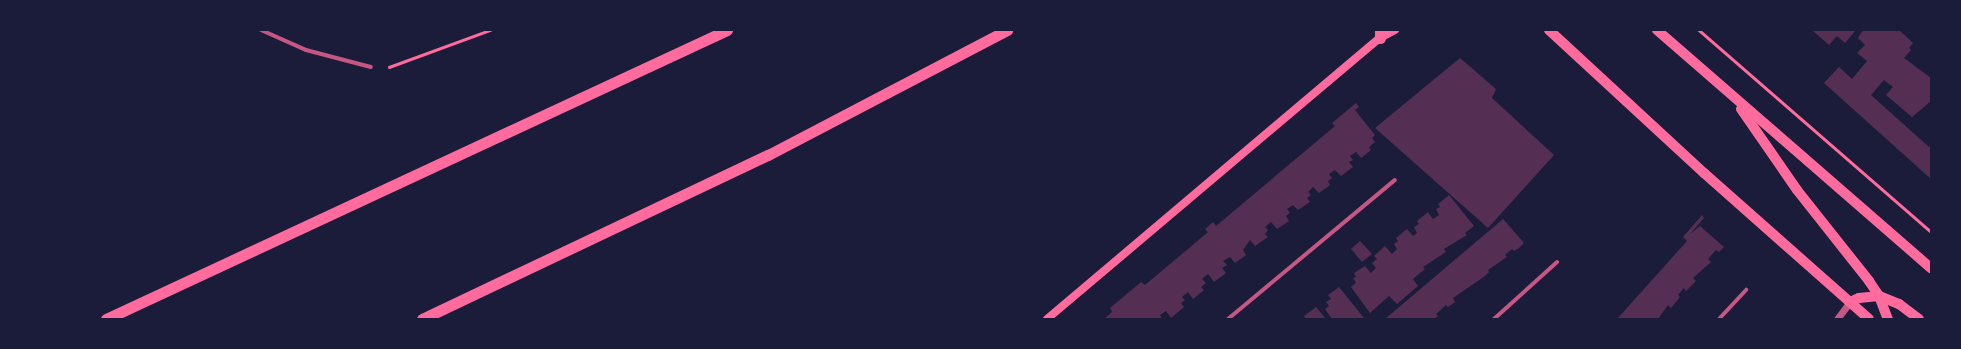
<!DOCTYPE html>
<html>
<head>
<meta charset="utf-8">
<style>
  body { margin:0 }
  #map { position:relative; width:1961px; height:349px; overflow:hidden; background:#1b1b3a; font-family:Figtree,sans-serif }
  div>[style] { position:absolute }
  .building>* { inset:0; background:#542f53 }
  .path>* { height:2.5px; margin:-1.25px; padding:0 1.25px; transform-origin:1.25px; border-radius:1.25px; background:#ff6b9d }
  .minor>* { height:4px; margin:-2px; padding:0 2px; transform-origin:2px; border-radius:2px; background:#c65784 }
  .tertiary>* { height:7px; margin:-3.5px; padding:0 3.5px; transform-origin:3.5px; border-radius:3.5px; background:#c65784 }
  .secondary>* { height:8px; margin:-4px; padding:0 4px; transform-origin:4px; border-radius:4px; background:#ff6b9d }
  .primary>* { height:10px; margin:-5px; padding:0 5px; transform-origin:5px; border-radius:5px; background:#ff6b9d }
  .trunk>* { height:11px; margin:-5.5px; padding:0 5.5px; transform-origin:5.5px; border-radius:5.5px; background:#ff6b9d }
  span { translate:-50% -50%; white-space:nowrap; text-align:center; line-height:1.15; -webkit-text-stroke:3.5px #1b1b3a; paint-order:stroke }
  .frame { position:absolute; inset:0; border:31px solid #1b1b3a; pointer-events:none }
</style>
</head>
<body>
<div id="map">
  <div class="building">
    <i style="clip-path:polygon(1812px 30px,1856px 30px,1845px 43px,1837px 36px,1829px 45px)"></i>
    <i style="clip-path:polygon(1863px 30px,1899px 30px,1913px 43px,1909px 48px,1911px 50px,1904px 58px,1931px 78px,1931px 101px,1912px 117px,1886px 95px,1893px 87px,1884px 80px,1871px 95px,1929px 147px,1931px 145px,1931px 179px,1824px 83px,1839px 67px,1852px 79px,1867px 61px,1857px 53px,1865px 45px,1858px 38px)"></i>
    <i style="clip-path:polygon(1460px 58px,1496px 89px,1492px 98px,1554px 155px,1488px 228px,1375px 128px)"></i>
    <i style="clip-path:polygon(1356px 103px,1359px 107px,1355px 110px,1375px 135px,1372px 138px,1375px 142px,1369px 147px,1371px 150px,1361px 158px,1356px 152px,1350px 156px,1353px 160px,1349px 162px,1353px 167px,1341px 176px,1335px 170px,1329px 174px,1332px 178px,1328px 181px,1330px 185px,1319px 193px,1313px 187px,1308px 192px,1311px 195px,1307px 198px,1310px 202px,1298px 210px,1293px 205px,1287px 209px,1290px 213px,1286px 216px,1289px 221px,1277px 229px,1271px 222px,1265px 227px,1268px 230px,1265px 234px,1268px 237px,1255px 246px,1250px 240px,1243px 250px,1246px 255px,1235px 263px,1230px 257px,1223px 261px,1227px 265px,1222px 268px,1226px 273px,1214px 282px,1208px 274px,1202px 279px,1206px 283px,1201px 287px,1204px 290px,1193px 299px,1188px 292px,1182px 297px,1185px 300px,1181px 303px,1184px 307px,1171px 318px,1166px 311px,1160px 315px,1162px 319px,1104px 319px,1112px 312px,1110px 308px,1141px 282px,1145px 285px,1188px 249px,1208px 232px,1205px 229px,1213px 222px,1216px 226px,1335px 126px,1332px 123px)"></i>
    <i style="clip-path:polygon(1449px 195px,1474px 226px,1465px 233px,1467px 235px,1444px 249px,1446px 252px,1423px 267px,1425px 269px,1413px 279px,1418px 286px,1397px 304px,1389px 296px,1370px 313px,1351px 287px,1356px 283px,1353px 278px,1356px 277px,1354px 273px,1365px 266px,1371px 273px,1376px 268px,1372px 263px,1377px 259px,1374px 256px,1385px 246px,1392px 254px,1397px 249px,1394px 244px,1398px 241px,1396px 238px,1407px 229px,1413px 236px,1417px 233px,1414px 227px,1419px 224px,1417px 221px,1428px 212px,1433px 219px,1439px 215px,1436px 209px,1440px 207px,1438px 204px)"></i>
    <i style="clip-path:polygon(1702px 215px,1704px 218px,1690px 234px,1700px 226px,1724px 247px,1719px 252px,1716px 250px,1708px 259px,1711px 262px,1693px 278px,1696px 281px,1686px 291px,1684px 288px,1678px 295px,1680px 297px,1671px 308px,1668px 305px,1658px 319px,1617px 319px,1687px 241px,1683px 237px)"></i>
    <i style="clip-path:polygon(1503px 219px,1524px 243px,1519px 248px,1514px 251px,1512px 249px,1505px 255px,1507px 257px,1488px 270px,1489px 272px,1485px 276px,1453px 298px,1455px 302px,1448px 307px,1446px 305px,1436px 314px,1438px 316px,1434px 319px,1385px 319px)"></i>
    <i style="clip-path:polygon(1360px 241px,1372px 254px,1362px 262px,1351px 249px)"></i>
    <i style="clip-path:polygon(1339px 287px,1364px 318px,1332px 319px,1325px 309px,1329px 306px,1326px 302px,1331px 299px,1328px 295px)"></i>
    <i style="clip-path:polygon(1316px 307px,1326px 319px,1306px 319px,1304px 316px)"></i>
  </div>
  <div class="path">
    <i style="left:1699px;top:30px;width:308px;rotate:41deg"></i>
    <i style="left:389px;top:67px;width:108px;rotate:-20.1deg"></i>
  </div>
  <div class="minor">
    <i style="left:261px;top:30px;width:49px;rotate:24deg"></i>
    <i style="left:306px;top:50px;width:67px;rotate:14.7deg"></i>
    <i style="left:1228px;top:319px;width:217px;rotate:-39.8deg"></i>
    <i style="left:1494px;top:319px;width:85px;rotate:-42.1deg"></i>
    <i style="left:1719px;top:319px;width:40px;rotate:-47deg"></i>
  </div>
  <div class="tertiary">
    <i style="left:1837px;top:319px;width:21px;rotate:-53deg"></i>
  </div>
  <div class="secondary">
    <i style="left:1047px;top:319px;width:436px;rotate:-40.2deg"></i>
    <i style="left:1380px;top:38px;width:17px;rotate:-28deg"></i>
  </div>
  <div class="primary">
    <i style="left:1549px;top:30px;width:211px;rotate:42.7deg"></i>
    <i style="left:1704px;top:173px;width:220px;rotate:41.5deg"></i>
    <i style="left:1657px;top:30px;width:363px;rotate:41deg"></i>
    <i style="left:1741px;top:109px;width:98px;rotate:55.3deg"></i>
    <i style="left:1797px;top:190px;width:116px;rotate:51.6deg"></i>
    <i style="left:1869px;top:281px;width:18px;rotate:56deg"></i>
    <i style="left:1879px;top:296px;width:25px;rotate:69deg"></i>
    <i style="left:1850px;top:302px;width:10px;rotate:-24deg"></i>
    <i style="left:1859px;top:298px;width:20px;rotate:-6deg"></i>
    <i style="left:1879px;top:296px;width:22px;rotate:22deg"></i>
    <i style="left:1899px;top:304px;width:25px;rotate:37deg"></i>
  </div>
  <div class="trunk">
    <i style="left:1380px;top:38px;width:8px;rotate:-90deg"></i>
    <i style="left:106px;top:319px;width:685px;rotate:-24.96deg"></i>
    <i style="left:422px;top:319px;width:383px;rotate:-25.4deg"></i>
    <i style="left:768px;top:155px;width:270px;rotate:-27.6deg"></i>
  </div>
  <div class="frame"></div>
</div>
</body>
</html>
